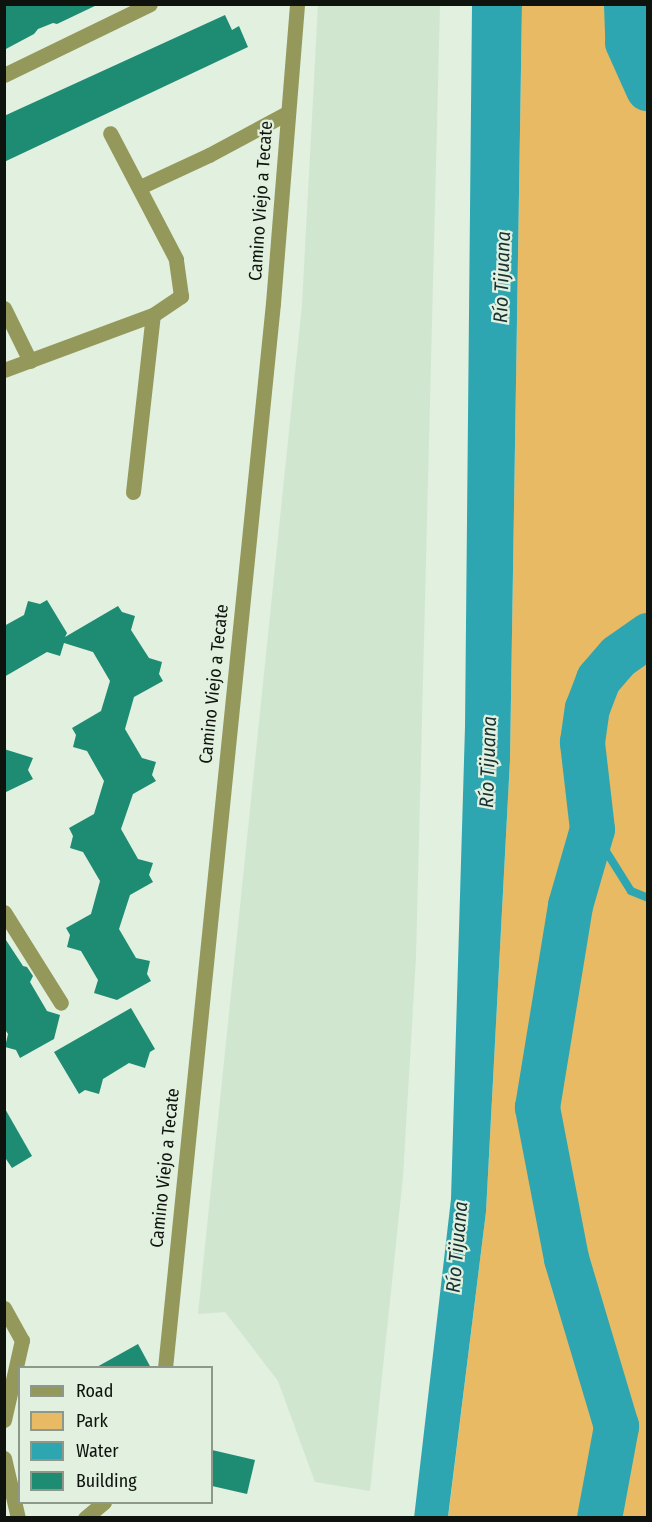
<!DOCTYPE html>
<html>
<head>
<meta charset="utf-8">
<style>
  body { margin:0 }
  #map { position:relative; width:652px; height:1522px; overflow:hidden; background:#e1f0df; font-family:"Fira Sans Condensed",sans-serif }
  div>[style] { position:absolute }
  .built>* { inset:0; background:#d1e6cf }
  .green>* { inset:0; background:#e8ba64 }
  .water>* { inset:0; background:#2ea6b1 }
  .stream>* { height:8px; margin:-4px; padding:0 4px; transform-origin:4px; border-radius:4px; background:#2ea6b1 }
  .river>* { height:45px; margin:-22.5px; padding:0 22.5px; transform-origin:22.5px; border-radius:22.5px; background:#2ea6b1 }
  .building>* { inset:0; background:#1d8c73 }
  .minor>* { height:15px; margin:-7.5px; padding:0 7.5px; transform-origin:7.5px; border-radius:7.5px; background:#94985a }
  span { translate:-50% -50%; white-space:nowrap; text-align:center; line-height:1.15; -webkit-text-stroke:4.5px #e1f0df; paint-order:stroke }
  .street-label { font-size:18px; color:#0e130d }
  .water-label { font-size:20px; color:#173033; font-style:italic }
  .frame { position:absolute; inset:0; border:6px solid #0e130d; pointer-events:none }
  .legend { position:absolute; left:18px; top:1366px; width:195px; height:138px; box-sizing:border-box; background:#e1f0df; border:2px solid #8d988b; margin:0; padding:8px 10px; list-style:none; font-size:18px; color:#0e130d }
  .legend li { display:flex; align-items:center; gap:12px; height:30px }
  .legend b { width:30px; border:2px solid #8d988b }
</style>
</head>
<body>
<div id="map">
  <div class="built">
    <i style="clip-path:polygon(318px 5px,440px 5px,416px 957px,403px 1177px,370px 1491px,315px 1482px,278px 1381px,225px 1312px,198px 1314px,302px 305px)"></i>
  </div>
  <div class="green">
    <i style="clip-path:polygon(522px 5px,647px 5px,647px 1517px,448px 1518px,486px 1212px,510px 760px)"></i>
  </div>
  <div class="water">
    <i style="clip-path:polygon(472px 5px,522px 5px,510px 760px,486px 1212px,448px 1517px,414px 1518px,451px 1199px,465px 727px)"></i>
  </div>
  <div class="stream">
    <i style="left:592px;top:829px;width:73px;rotate:57.8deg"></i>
    <i style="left:631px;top:891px;width:18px;rotate:22deg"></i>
  </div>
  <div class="river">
    <i style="left:626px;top:4px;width:38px;rotate:88deg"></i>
    <i style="left:627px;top:42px;width:51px;rotate:65.9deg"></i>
    <i style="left:599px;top:1518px;width:94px;rotate:-79.5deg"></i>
    <i style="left:616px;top:1426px;width:175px;rotate:-106.6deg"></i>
    <i style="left:566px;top:1258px;width:154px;rotate:-100.9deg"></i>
    <i style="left:537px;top:1107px;width:205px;rotate:-80.7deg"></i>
    <i style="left:570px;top:905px;width:79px;rotate:-73.9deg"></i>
    <i style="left:592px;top:829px;width:88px;rotate:-96.6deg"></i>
    <i style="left:582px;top:742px;width:34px;rotate:-82deg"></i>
    <i style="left:587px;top:708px;width:31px;rotate:-69deg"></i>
    <i style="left:598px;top:679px;width:30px;rotate:-49deg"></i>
    <i style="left:618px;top:656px;width:37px;rotate:-35deg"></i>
  </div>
  <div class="building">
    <i style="clip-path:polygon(4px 4px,99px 4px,57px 24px,53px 23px,38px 29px,34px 34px,4px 50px)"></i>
    <i style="clip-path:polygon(225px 15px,232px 30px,239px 26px,248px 47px,4px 162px,4px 116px)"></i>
    <i style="clip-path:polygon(47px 600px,67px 633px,65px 637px,118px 606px,122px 612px,135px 616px,131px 630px,149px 658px,162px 662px,159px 674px,163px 681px,134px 697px,125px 729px,142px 758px,156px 762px,152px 775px,156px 781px,133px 794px,121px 829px,138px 859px,153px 863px,149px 875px,153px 882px,130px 895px,119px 929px,136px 958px,150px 961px,147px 974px,151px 981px,117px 1000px,94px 993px,98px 980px,81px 951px,67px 947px,70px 935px,66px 928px,91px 914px,100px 881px,83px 852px,70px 848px,73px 836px,69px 828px,94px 814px,104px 781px,87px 751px,73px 747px,76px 735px,72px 728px,101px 711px,110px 681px,93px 652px,64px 643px,60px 656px,47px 652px,4px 677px,4px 626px,24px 615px,28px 601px,40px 604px)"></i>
    <i style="clip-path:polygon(4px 749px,33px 758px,28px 770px,33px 779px,4px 793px)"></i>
    <i style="clip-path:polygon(4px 937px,23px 966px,27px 967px,33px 976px,30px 982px,47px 1011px,60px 1015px,54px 1039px,20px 1058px,16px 1050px,5px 1047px,8px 1034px,4px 1028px)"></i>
    <i style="clip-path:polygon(131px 1008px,155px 1049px,150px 1052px,145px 1068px,129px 1063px,103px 1079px,99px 1094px,85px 1090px,79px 1094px,54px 1052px)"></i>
    <i style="clip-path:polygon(4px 1107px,32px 1156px,12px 1168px,4px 1156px)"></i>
    <i style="clip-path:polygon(138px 1344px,151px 1368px,95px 1368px)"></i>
    <i style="clip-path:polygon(212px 1450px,255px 1460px,247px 1494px,212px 1486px)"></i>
  </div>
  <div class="minor">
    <i style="left:4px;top:75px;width:162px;rotate:-25.9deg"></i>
    <i style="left:140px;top:187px;width:76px;rotate:-24.9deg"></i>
    <i style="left:209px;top:155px;width:89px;rotate:-28.3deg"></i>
    <i style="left:4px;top:308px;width:59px;rotate:63.9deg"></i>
    <i style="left:4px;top:370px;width:159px;rotate:-20.3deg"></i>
    <i style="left:153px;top:315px;width:34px;rotate:-34deg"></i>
    <i style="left:181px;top:296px;width:37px;rotate:-98deg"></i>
    <i style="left:176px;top:259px;width:142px;rotate:-117.6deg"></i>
    <i style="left:133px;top:492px;width:178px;rotate:-83.6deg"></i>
    <i style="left:4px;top:912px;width:107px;rotate:57.9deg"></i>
    <i style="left:4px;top:1308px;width:37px;rotate:61deg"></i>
    <i style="left:22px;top:1340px;width:82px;rotate:102.7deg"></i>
    <i style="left:165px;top:1368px;width:1070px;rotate:-84.21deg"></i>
    <i style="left:273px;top:303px;width:300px;rotate:-85.4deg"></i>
    <i style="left:4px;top:1458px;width:62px;rotate:76.9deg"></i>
    <i style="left:85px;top:1518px;width:25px;rotate:-40deg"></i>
  </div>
  <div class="street-label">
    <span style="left:261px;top:201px;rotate:-86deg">Camino Viejo a Tecate</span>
    <span style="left:214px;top:684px;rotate:-84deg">Camino Viejo a Tecate</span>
    <span style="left:165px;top:1168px;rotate:-84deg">Camino Viejo a Tecate</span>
  </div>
  <div class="water-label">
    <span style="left:502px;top:277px;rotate:-88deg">Río Tijuana</span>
    <span style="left:488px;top:762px;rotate:-88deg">Río Tijuana</span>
    <span style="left:457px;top:1247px;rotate:-85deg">Río Tijuana</span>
  </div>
  <div class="frame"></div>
  <ul class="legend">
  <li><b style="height:8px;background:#94985a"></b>Road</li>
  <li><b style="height:16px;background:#e8ba64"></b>Park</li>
  <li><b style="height:16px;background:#2ea6b1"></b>Water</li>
  <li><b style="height:16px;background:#1d8c73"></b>Building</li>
  </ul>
</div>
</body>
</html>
